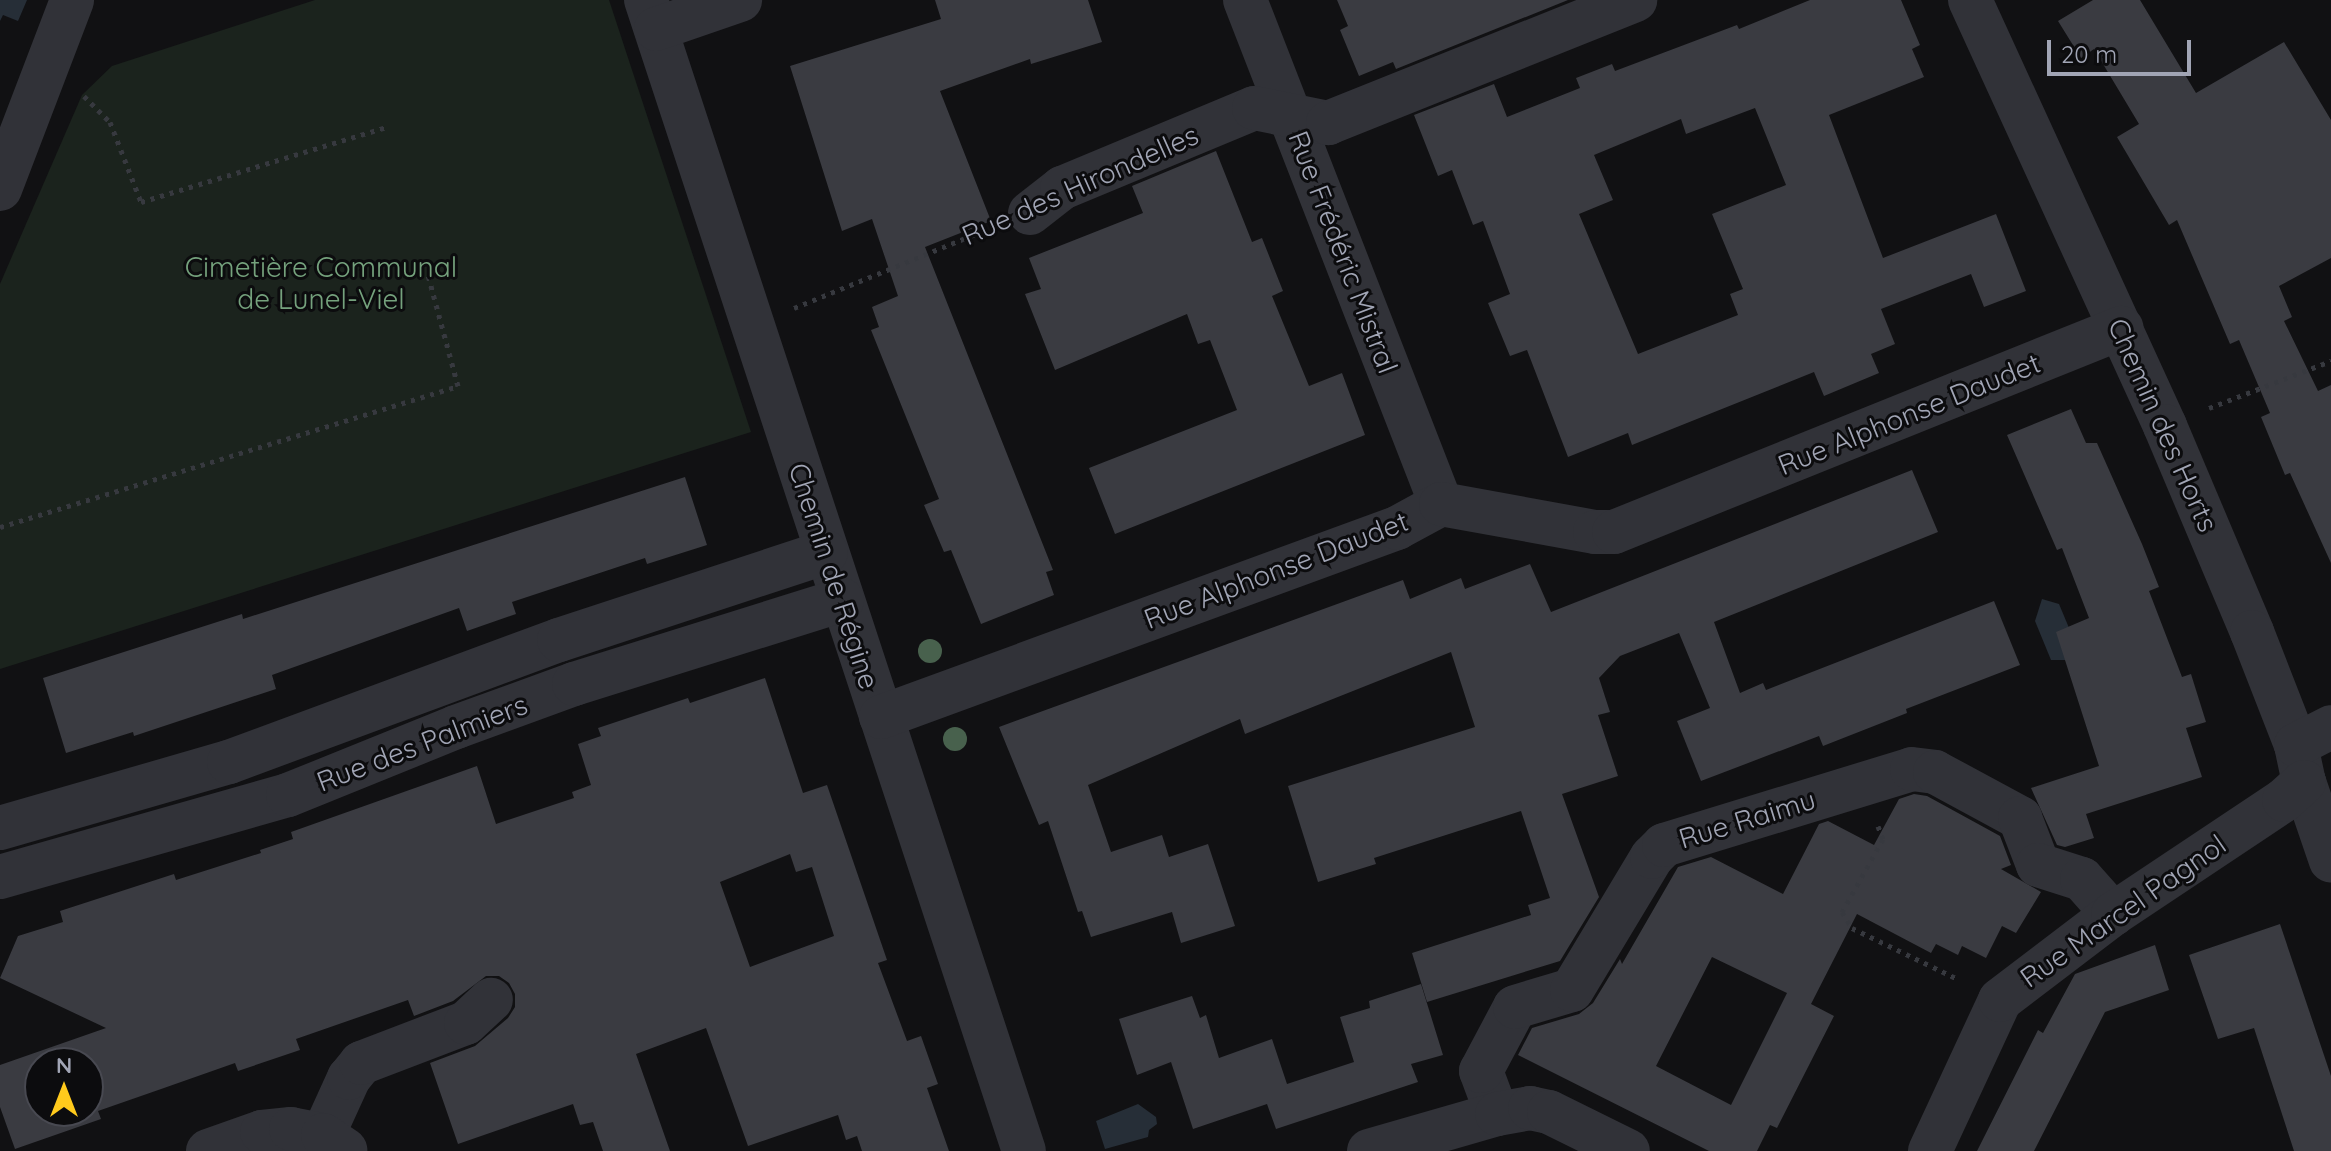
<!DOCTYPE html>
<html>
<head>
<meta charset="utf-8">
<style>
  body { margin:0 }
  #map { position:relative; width:2331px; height:1151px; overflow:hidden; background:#111113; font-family:Quicksand,sans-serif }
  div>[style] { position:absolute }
  .green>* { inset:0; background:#1b231d }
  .water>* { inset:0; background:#262e37 }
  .building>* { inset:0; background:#3a3b41 }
  .path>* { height:5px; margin-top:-2.5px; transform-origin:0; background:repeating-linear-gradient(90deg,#37393f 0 4px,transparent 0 10px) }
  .minor>* { height:44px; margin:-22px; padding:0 22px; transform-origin:22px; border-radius:22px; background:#313238 }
  .trees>* { width:24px; height:24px; margin:-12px; border-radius:50%; background:#48614d }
  span { translate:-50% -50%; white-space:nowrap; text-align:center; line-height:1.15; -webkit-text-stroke:6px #0c0c0e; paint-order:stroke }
  .street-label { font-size:28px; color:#a1a5b5 }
  .park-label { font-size:28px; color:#75a27d }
  .north { position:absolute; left:24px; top:1047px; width:80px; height:80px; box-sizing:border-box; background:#0c0c0e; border:2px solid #484951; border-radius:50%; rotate:0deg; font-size:22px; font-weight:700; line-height:32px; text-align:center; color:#a1a5b5 }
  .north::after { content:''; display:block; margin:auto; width:28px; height:36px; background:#ffca1c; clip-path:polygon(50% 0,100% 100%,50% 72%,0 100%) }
  .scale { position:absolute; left:2047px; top:40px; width:144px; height:36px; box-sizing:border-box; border:4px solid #a1a5b5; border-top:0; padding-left:10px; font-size:24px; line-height:28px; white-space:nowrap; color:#a1a5b5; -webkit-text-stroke:6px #0c0c0e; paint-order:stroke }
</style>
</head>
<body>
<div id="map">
  <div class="green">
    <i style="clip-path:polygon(315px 0,609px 0,751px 432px,0 669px,0 284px,82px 95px,112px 66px)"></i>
  </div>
  <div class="water">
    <i style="clip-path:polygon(0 0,27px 0,18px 21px,3px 15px,0 21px)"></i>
    <i style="clip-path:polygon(2042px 599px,2059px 604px,2077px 647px,2066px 660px,2051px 660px,2035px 621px)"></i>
    <i style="clip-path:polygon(1138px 1104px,1156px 1117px,1157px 1124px,1149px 1130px,1148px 1137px,1105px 1149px,1096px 1121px)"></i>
  </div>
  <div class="building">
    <i style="clip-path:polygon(935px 0,1088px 0,1102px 42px,1031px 64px,1030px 59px,940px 91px,991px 221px,925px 247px,1053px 570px,1046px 572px,1054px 595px,981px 624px,951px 550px,944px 552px,924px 505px,939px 499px,871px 330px,879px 327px,872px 307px,898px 296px,872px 219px,842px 231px,790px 66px,941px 19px)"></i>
    <i style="clip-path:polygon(1337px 0,1568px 0,1396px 69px,1393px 62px,1359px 76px,1340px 30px,1348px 26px)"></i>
    <i style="clip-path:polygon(evenodd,1810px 0,1901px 0,1920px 45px,1912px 49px,1924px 77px,1829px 115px,1883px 258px,1996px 214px,2026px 291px,1984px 307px,1971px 274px,1881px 309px,1895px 344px,1871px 354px,1879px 373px,1824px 396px,1814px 372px,1632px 445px,1628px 433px,1568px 457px,1527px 350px,1510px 356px,1488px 303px,1510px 294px,1483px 221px,1473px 225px,1452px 170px,1438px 176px,1414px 115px,1494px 84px,1507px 117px,1580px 88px,1576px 78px,1612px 64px,1615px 71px,1737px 25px,1739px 29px,1810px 0,1755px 108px,1786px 185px,1712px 214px,1743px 289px,1730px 294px,1738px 315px,1638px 354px,1579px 214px,1613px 200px,1594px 155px,1681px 119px,1686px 134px,1755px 108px)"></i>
    <i style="clip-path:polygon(2093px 0,2140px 0,2196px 93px,2284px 42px,2331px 120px,2331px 258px,2279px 286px,2292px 317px,2284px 321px,2318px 391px,2331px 385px,2331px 563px,2290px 473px,2285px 475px,2261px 417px,2270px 413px,2239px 340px,2230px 344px,2177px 220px,2169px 225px,2117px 137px,2139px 124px,2094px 49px,2081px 58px,2058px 21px)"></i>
    <i style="clip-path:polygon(1216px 151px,1252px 242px,1262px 238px,1283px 291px,1272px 296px,1309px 386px,1342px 373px,1365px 435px,1115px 534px,1089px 468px,1237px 410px,1210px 340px,1198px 344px,1187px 314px,1055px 370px,1025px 294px,1041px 289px,1029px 258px,1143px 213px,1132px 186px)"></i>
    <i style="clip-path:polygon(2071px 409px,2086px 443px,2097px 443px,2142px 544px,2159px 587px,2149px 591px,2182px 677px,2191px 674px,2206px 722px,2186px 728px,2202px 777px,2086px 814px,2094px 838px,2065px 847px,2057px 845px,2031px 788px,2099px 766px,2056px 632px,2089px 618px,2062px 548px,2057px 550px,2007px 435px)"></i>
    <i style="clip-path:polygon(1912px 470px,1938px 532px,1714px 622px,1740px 693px,1763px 683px,1766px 690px,1994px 601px,2020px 665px,1906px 709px,1907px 713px,1823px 746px,1819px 736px,1701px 781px,1677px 721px,1710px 708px,1679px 633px,1620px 656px,1599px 678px,1610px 712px,1598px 715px,1618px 776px,1562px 794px,1599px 897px,1560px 961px,1427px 1002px,1412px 953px,1531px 915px,1528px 905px,1550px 898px,1521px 811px,1374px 858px,1376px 864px,1318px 882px,1288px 786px,1475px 727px,1451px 652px,1245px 734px,1240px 719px,1088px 785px,1111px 852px,1162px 835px,1169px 857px,1208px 844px,1235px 926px,1181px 943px,1172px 912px,1091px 937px,1082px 911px,1078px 912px,1048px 821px,1039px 825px,999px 727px,1403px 580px,1410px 599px,1461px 578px,1465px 589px,1530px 564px,1551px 612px)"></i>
    <i style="clip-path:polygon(685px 477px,707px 545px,647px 564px,645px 558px,512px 602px,516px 614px,467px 631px,459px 608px,272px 675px,276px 689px,134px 736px,133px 732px,66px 753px,43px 678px,242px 614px,243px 619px)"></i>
    <i style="clip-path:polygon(evenodd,765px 678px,803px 793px,827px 785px,887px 960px,878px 963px,907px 1041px,921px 1036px,938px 1084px,927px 1088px,949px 1151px,862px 1151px,857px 1136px,846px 1140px,838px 1115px,748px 1146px,706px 1028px,636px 1054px,670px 1151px,603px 1151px,593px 1122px,580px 1125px,573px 1104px,458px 1144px,430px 1063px,475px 1046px,508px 1018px,515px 1007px,515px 994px,509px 983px,499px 976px,486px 976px,453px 1001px,414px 1016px,408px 1000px,296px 1039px,300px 1050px,238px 1071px,235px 1063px,164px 1088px,98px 1111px,101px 1119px,15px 1149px,0 1107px,0 1065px,106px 1028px,0 978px,18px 936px,63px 922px,60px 911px,174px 874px,176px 880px,261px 853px,260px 850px,293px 839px,291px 832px,477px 766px,496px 824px,574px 798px,572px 792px,591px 785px,578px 744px,601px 736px,598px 728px,688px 698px,690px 703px,765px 678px,790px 854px,796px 872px,812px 867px,834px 936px,750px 967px,720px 882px,790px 854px,765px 678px,40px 1063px,88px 1063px,88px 1111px,40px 1111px,40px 1063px)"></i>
    <i style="clip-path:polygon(evenodd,1914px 794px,1927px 796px,2000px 836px,2011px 865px,2001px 869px,2041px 892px,2016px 933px,2002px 926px,1986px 958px,1962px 946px,1958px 955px,1936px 944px,1931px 953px,1857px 914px,1811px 1004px,1834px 1016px,1777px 1128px,1770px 1125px,1757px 1151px,1709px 1151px,1518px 1055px,1532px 1028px,1579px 1014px,1593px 1003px,1620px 959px,1622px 964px,1678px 867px,1711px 857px,1783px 894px,1819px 824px,1828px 821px,1874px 845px,1899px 799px,1914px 794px,1712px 957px,1787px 993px,1731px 1105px,1656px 1066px,1712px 957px)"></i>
    <i style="clip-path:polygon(2280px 924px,2331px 1076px,2331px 1151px,2294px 1151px,2254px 1028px,2218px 1039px,2189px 955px)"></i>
    <i style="clip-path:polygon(2155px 945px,2169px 990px,2105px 1012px,2034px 1151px,1977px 1151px,2038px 1030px,2043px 1033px,2075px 974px)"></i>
    <i style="clip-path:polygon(1421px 984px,1443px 1055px,1411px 1064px,1418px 1082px,1276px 1129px,1267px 1104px,1193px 1129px,1171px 1062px,1137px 1075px,1119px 1019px,1192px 996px,1200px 1018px,1206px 1015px,1219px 1058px,1272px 1039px,1287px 1084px,1354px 1062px,1340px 1017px,1370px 1008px,1369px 1001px)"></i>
  </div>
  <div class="path">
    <i style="left:84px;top:96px;width:37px;rotate:45deg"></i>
    <i style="left:110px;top:122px;width:86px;rotate:68.8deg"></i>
    <i style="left:141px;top:202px;width:259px;rotate:-17deg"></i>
    <i style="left:794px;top:308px;width:209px;rotate:-22.2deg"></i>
    <i style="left:2209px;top:408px;width:131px;rotate:-21.1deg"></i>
    <i style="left:0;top:527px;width:479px;rotate:-17.1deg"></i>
    <i style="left:458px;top:386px;width:119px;rotate:-105.1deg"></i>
    <i style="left:1878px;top:826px;width:14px;rotate:69deg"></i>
    <i style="left:1883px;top:839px;width:84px;rotate:119.3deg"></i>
    <i style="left:1842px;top:912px;width:19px;rotate:58deg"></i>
    <i style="left:1852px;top:928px;width:118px;rotate:25.7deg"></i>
  </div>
  <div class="minor">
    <i style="left:646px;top:0;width:1211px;rotate:71.82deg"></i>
    <i style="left:1245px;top:0;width:541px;rotate:68.75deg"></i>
    <i style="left:1970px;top:0;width:469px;rotate:65.4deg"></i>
    <i style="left:2165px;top:426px;width:224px;rotate:67.1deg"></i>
    <i style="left:2252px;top:632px;width:121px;rotate:68.7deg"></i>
    <i style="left:2296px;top:745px;width:38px;rotate:78deg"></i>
    <i style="left:2304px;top:782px;width:83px;rotate:71.1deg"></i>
    <i style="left:656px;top:29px;width:89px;rotate:-19deg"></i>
    <i style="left:0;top:189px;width:202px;rotate:-69.1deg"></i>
    <i style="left:1030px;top:213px;width:41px;rotate:-38deg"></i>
    <i style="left:1062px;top:188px;width:208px;rotate:-22.6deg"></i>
    <i style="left:1254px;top:108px;width:76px;rotate:11.5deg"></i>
    <i style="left:1328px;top:123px;width:331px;rotate:-21.8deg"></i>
    <i style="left:881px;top:717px;width:550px;rotate:-20.12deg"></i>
    <i style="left:1397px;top:528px;width:50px;rotate:-28.6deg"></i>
    <i style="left:1441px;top:504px;width:157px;rotate:10.3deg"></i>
    <i style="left:1595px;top:532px;width:19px"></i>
    <i style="left:1614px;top:532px;width:547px;rotate:-21.92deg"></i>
    <i style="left:2296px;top:745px;width:39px;rotate:-27deg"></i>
    <i style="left:0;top:828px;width:238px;rotate:-16.1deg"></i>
    <i style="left:229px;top:762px;width:352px;rotate:-20.3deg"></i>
    <i style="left:559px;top:640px;width:281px;rotate:-18.2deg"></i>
    <i style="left:0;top:877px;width:299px;rotate:-15.9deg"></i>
    <i style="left:288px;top:795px;width:181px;rotate:-22deg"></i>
    <i style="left:456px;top:727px;width:126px;rotate:-20deg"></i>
    <i style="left:574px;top:684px;width:281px;rotate:-17.4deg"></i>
    <i style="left:1497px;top:1114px;width:46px;rotate:-110.4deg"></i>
    <i style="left:1481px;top:1071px;width:72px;rotate:-62deg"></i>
    <i style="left:1515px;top:1007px;width:59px;rotate:-16.6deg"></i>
    <i style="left:1572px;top:990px;width:155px;rotate:-59deg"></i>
    <i style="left:1652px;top:857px;width:17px;rotate:-45deg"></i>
    <i style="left:1664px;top:845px;width:259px;rotate:-17deg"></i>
    <i style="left:1912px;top:769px;width:23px;rotate:7deg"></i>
    <i style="left:1935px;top:772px;width:97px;rotate:28.4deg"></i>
    <i style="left:2020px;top:818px;width:50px;rotate:69deg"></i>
    <i style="left:2038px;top:865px;width:46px;rotate:17.7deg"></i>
    <i style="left:2082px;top:879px;width:47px;rotate:48.5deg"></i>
    <i style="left:323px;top:1135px;width:63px;rotate:-65.5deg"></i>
    <i style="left:349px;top:1078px;width:19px;rotate:-51deg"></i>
    <i style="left:361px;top:1063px;width:112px;rotate:-20.9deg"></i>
    <i style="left:466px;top:1023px;width:34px;rotate:-43deg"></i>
    <i style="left:208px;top:1151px;width:57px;rotate:-19.4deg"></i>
    <i style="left:262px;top:1132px;width:29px;rotate:-6deg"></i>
    <i style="left:291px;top:1129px;width:33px;rotate:11deg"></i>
    <i style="left:323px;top:1135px;width:27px;rotate:34deg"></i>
    <i style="left:1369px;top:1151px;width:133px;rotate:-16.1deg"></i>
    <i style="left:1497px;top:1114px;width:34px;rotate:-10deg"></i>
    <i style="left:1530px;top:1108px;width:19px;rotate:12deg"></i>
    <i style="left:1549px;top:1112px;width:88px;rotate:26.3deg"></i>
    <i style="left:1930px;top:1151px;width:166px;rotate:-65.1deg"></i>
    <i style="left:2000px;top:1000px;width:142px;rotate:-37.3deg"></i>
    <i style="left:2113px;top:914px;width:206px;rotate:-33.7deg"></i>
    <i style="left:2284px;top:800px;width:27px;rotate:-42deg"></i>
  </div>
  <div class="trees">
    <i style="left:930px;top:651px"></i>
    <i style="left:955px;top:739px"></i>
  </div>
  <div class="street-label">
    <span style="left:1080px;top:185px;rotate:-24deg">Rue des Hirondelles</span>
    <span style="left:1343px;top:252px;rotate:69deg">Rue Frédéric Mistral</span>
    <span style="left:1909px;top:414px;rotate:-22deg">Rue Alphonse Daudet</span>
    <span style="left:2163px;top:425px;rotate:66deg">Chemin des Horts</span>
    <span style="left:1276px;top:570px;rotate:-21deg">Rue Alphonse Daudet</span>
    <span style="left:834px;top:576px;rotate:72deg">Chemin de Régine</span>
    <span style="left:422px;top:743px;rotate:-21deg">Rue des Palmiers</span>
    <span style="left:1747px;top:819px;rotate:-17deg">Rue Raimu</span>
    <span style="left:2123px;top:911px;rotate:-35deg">Rue Marcel Pagnol</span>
  </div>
  <div class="park-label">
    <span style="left:321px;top:283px">Cimetière Communal<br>de Lunel-Viel</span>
  </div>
  <div class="north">N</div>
  <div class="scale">20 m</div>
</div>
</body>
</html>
